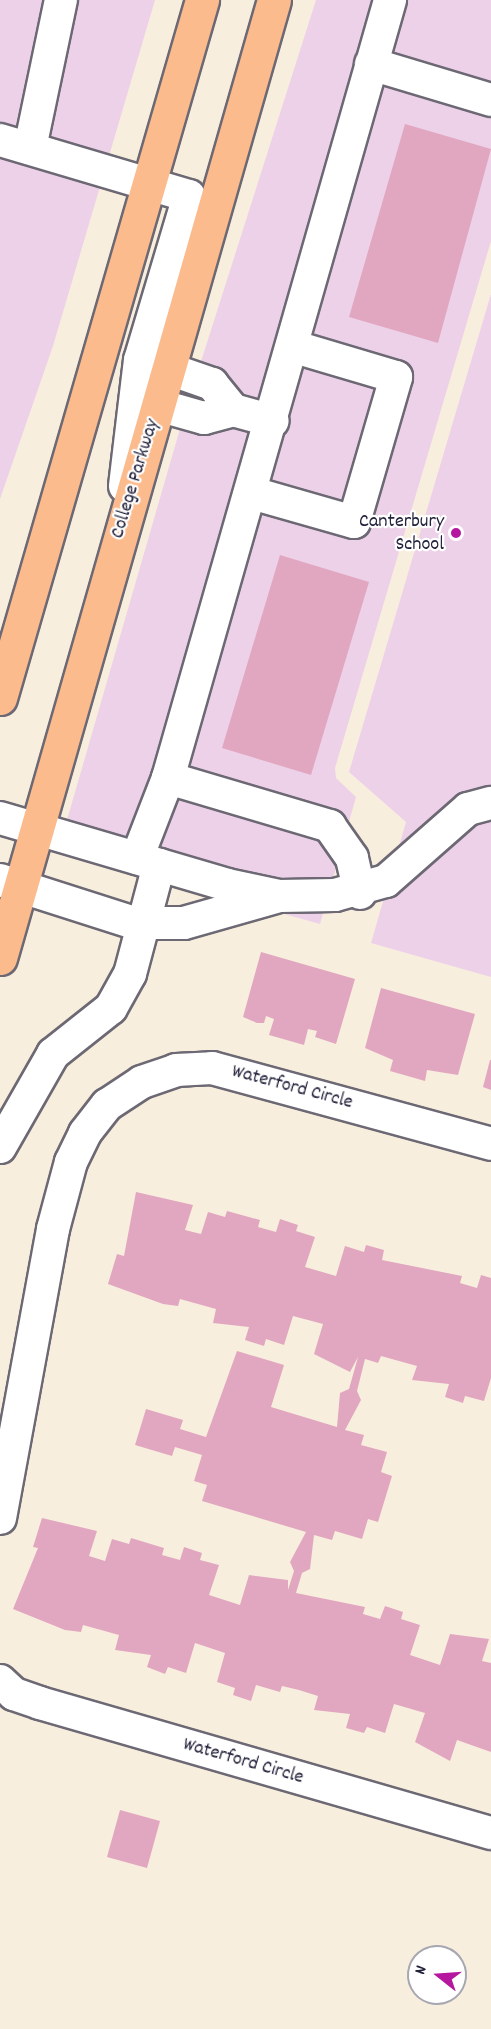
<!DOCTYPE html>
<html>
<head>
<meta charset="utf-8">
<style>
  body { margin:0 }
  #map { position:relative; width:491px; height:2029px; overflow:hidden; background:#f8eedd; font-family:Dekko,sans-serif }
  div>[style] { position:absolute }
  .built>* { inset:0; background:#edd1e9 }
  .building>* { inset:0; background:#e2a7c0 }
  .roads { filter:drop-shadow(2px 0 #6d6974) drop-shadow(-2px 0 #6d6974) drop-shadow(0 2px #6d6974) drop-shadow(0 -2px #6d6974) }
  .minor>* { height:32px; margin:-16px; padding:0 16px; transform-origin:16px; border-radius:16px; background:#fff }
  .major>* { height:33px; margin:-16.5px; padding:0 16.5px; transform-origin:16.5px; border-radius:16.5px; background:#fbbb8d }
  .dots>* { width:16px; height:16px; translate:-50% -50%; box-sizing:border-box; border:3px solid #fff; border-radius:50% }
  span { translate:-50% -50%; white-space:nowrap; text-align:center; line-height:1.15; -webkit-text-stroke:4.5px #fff; paint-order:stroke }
  .street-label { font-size:20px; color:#22223b }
  .poi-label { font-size:20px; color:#22223b }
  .right { translate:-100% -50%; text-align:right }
  .north { position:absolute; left:407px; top:1945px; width:60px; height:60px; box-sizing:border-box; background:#fff; border:2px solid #a7a7b1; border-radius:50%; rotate:287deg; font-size:16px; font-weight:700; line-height:24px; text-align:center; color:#22223b }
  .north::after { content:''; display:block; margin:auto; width:21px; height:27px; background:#b5179e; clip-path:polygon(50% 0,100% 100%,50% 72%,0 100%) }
</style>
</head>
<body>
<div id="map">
  <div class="built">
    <i style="clip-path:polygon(0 0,155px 0,53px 346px,0 499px)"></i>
    <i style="clip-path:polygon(316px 0,491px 0,491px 241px,335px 768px,336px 778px,356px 797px,320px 924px,58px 851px,184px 415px)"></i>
    <i style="clip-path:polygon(491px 294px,491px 977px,371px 943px,406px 822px,349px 772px)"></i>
  </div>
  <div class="building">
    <i style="clip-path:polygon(405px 124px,491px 149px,438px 343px,349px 317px)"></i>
    <i style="clip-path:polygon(280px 555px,369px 582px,311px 775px,222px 748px)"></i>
    <i style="clip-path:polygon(261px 952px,355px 979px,336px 1044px,315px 1037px,317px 1031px,308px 1029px,304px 1045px,269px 1035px,274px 1019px,266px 1016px,264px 1023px,257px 1023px,243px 1017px)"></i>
    <i style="clip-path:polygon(381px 988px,475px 1014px,458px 1075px,427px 1070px,425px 1081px,390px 1071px,393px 1060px,365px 1048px)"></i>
    <i style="clip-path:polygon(490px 1060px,491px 1060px,491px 1090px,483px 1087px)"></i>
    <i style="clip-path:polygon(136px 1192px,193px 1205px,185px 1230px,201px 1234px,208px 1212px,225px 1217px,227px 1211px,260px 1220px,258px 1227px,276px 1232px,280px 1219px,298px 1225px,296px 1231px,315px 1237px,305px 1267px,336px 1276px,345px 1246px,364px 1252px,366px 1245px,384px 1250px,382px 1260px,462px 1276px,460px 1283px,477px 1288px,481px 1275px,491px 1278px,491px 1378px,484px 1401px,465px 1396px,463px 1403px,445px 1397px,449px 1384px,412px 1380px,417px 1366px,381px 1356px,378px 1363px,365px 1359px,357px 1391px,361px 1400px,345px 1430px,364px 1435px,361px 1445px,387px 1452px,381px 1472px,392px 1476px,378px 1522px,368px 1519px,362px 1539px,335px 1531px,332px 1540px,314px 1535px,310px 1569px,302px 1573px,296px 1593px,365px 1607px,363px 1614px,380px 1619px,385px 1606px,403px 1612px,401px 1619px,420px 1625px,410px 1655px,440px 1665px,450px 1634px,489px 1639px,482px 1661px,491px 1663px,491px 1752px,457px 1740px,450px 1761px,415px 1742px,425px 1713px,394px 1704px,385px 1733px,367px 1727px,364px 1733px,346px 1728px,350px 1714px,314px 1710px,318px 1696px,299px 1690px,282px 1686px,280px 1692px,256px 1685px,251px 1701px,233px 1695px,235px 1688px,217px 1682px,225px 1653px,195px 1643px,186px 1673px,168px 1667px,165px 1674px,147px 1667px,151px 1655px,115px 1650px,119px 1635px,83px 1625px,81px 1632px,65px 1630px,13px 1609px,38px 1548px,33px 1547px,42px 1518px,97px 1531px,89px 1556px,105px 1561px,112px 1539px,129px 1544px,131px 1538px,164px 1548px,162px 1555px,180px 1560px,184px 1547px,202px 1553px,200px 1560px,219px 1565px,209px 1595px,240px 1605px,249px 1575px,288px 1580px,288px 1590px,294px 1571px,290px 1562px,306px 1532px,202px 1501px,207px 1485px,194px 1481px,202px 1455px,175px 1447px,172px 1456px,135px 1445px,146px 1409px,183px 1420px,180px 1429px,206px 1437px,237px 1351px,284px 1365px,271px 1407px,337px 1427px,340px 1393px,349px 1389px,358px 1357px,350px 1372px,314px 1354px,323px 1324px,293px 1316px,284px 1345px,266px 1339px,264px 1346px,245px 1340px,249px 1327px,213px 1323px,216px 1309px,180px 1299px,178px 1306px,163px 1304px,108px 1284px,117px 1254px,124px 1256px)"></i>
    <i style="clip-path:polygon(120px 1810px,160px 1821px,147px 1868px,107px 1857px)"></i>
  </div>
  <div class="roads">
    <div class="minor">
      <i style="left:371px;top:64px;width:125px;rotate:16.7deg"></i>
      <i style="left:0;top:140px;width:197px;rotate:16.5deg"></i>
      <i style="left:189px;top:196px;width:171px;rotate:106.6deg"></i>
      <i style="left:140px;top:360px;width:127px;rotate:96.8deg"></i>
      <i style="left:30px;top:148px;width:151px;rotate:-78.2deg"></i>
      <i style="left:169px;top:369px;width:46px;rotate:19.2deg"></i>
      <i style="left:212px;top:384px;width:33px;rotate:51deg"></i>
      <i style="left:158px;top:405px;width:48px;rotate:15.8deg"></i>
      <i style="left:204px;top:418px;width:30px;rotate:-15deg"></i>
      <i style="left:233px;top:410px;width:41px;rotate:15.4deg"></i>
      <i style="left:252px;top:493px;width:106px;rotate:15.9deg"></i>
      <i style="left:354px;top:522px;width:151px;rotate:-73.8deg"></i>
      <i style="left:396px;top:377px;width:105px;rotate:-163.5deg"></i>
      <i style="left:0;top:818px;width:237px;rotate:16.4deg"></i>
      <i style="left:227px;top:885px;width:53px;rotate:11.9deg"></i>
      <i style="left:279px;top:896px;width:56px;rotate:-1deg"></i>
      <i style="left:335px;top:895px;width:53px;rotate:-15.4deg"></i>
      <i style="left:386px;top:881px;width:109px;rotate:-41.3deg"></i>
      <i style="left:468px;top:809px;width:24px;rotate:-15deg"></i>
      <i style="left:137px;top:858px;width:86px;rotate:-68.8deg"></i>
      <i style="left:0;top:880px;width:142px;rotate:17.7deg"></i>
      <i style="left:135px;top:923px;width:49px"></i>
      <i style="left:184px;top:923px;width:96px;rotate:-15.8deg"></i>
      <i style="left:360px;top:893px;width:36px;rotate:-103deg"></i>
      <i style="left:352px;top:858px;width:39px;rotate:-125deg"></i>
      <i style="left:330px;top:826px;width:169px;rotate:-163.5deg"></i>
      <i style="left:168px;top:778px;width:809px;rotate:-74.07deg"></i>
      <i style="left:0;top:1147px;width:107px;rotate:-60.3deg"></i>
      <i style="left:53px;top:1054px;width:74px;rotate:-38.4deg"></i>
      <i style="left:111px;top:1008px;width:39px;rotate:-61deg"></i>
      <i style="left:130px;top:974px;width:113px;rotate:-75.1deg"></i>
      <i style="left:0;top:1518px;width:294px;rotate:-79.6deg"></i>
      <i style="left:53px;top:1229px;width:69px;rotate:-75deg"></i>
      <i style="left:71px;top:1162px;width:32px;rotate:-64deg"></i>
      <i style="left:85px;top:1133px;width:36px;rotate:-52deg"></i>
      <i style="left:107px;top:1105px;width:42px;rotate:-33.3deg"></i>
      <i style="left:142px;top:1082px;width:36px;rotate:-19deg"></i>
      <i style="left:176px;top:1070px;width:36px;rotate:-3deg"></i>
      <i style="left:212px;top:1068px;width:289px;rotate:15.2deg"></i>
      <i style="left:0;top:1681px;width:19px;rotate:43deg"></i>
      <i style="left:14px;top:1694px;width:28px;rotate:19deg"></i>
      <i style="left:40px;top:1703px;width:469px;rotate:16.1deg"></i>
    </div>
    <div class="major">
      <i style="left:0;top:698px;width:727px;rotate:-73.86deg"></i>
      <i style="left:0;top:958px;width:996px;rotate:-74.04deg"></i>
    </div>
  </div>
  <div class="dots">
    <i style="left:456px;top:533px;background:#b5179e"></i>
  </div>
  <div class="street-label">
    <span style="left:136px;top:479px;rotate:-73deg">College Parkway</span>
    <span style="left:292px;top:1088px;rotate:15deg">Waterford Circle</span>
    <span style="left:243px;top:1762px;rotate:16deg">Waterford Circle</span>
  </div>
  <div class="poi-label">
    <span class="right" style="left:444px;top:534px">Canterbury<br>School</span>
  </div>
  <div class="north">N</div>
</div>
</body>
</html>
